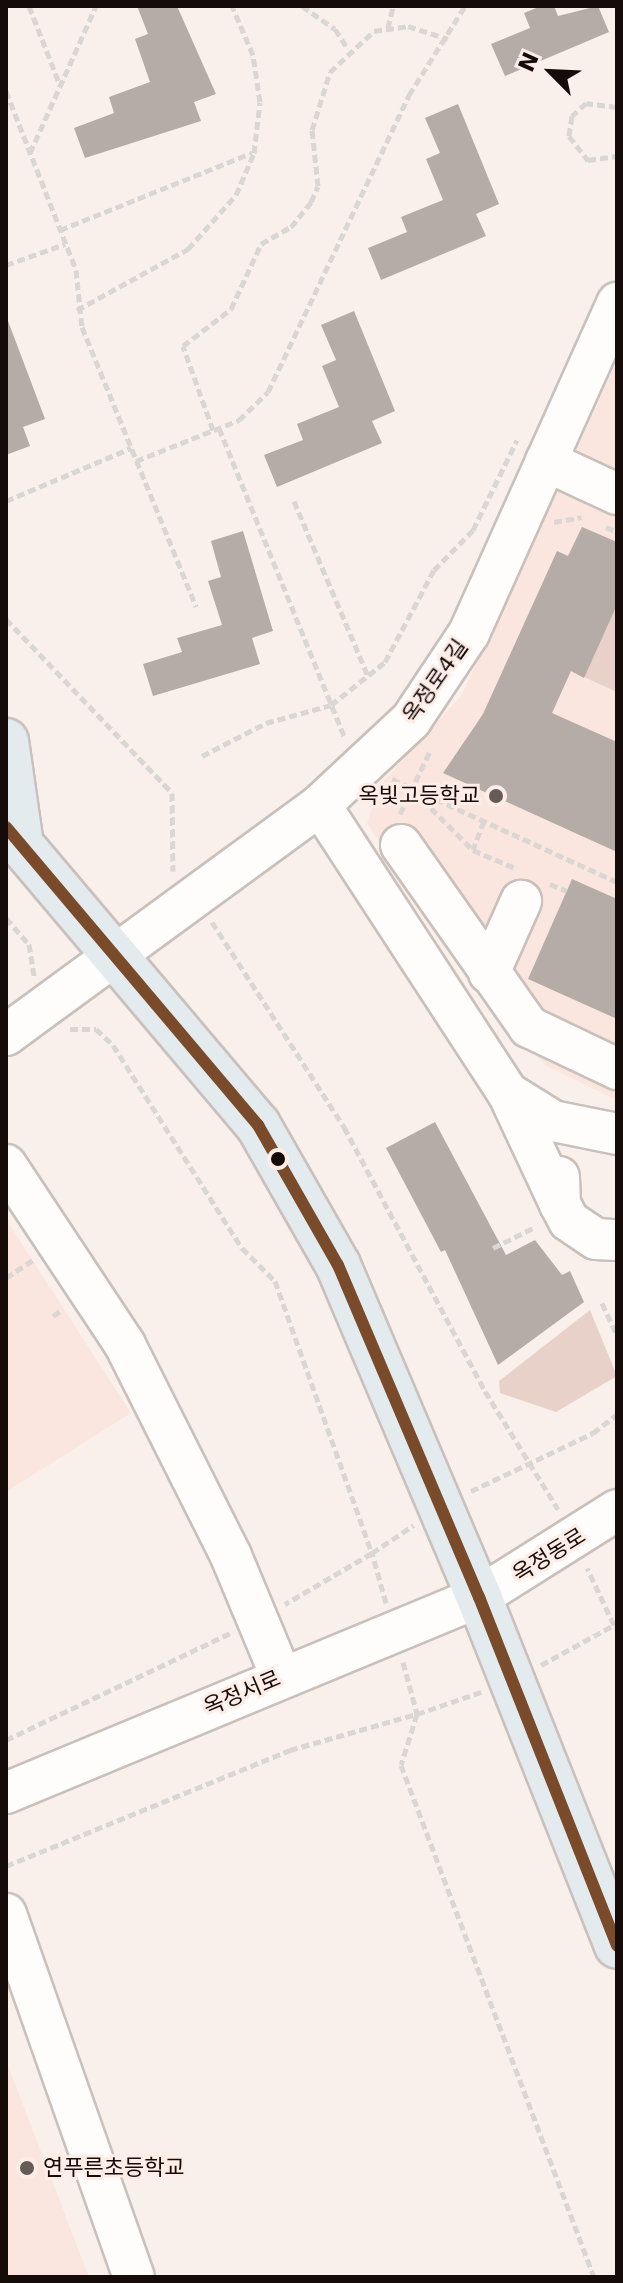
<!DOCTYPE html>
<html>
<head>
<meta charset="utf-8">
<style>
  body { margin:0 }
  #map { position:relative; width:623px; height:2283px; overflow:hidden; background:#f9f0ec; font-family:"DejaVu Sans","Noto Sans KR",sans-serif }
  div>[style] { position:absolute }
  .built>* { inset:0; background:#fae6de }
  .green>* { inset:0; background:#e7d1c9 }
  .building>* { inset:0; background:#b5aba7 }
  .path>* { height:5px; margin-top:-2.5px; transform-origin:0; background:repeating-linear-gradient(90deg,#d9d6d4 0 8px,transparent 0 12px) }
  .roads { filter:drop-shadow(2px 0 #c9c0bc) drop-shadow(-2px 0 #c9c0bc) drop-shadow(0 2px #c9c0bc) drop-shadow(0 -2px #c9c0bc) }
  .minor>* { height:40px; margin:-20px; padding:0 20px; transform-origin:20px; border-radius:20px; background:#fefdfc }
  .major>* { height:44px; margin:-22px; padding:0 22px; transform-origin:22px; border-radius:22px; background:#e3ebee }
  .bus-1>* { height:12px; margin:-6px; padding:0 6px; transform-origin:6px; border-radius:6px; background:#7a4b2a }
  .dots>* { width:22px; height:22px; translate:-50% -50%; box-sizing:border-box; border:4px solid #feede7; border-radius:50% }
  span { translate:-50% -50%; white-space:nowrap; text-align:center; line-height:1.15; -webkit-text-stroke:6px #feede7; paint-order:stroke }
  .street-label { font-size:22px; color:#150c09 }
  .poi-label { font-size:22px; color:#150c09 }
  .right { translate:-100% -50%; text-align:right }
  .left { translate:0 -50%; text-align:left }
  .frame { position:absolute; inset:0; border:8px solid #150c09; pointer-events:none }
  .north { position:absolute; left:511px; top:32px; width:80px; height:80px; -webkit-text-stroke:6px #feede7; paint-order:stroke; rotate:294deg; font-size:22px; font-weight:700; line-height:32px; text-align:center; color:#150c09 }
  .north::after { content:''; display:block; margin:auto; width:28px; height:36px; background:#150c09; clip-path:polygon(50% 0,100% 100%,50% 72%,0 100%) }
</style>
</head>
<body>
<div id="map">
  <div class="built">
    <i style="clip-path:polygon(617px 360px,617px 479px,573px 459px)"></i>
    <i style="clip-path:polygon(558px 490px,617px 517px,617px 1100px,546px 1066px,535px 1054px,367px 824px,378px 787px,461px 696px)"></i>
    <i style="clip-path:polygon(6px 1219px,131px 1413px,6px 1492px)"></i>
    <i style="clip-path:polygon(6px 2060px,89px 2277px,6px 2277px)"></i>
  </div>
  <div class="green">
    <i style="clip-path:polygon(617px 605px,617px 692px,584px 677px)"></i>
    <i style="clip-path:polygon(590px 1310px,617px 1376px,556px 1412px,500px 1393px,499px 1381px)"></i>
  </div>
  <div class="building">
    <i style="clip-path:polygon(137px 6px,177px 6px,216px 94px,194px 102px,201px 121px,85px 158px,74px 128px,114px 113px,109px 97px,150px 82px,135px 39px,148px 34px)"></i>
    <i style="clip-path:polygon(541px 6px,554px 6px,558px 16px,598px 6px,609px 32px,505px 76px,491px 44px,530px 28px,524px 13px)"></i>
    <i style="clip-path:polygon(458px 104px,499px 204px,476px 214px,486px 236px,381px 280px,368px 248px,407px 232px,401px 217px,443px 200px,426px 159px,440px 153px,425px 118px)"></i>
    <i style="clip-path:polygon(354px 311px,395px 411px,372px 421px,382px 443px,277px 487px,264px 455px,303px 440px,297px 424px,339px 407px,322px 366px,336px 360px,321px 325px)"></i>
    <i style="clip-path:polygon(8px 321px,45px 419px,23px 427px,30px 446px,6px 455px)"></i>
    <i style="clip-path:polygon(582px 527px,617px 542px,617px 605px,584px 678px,571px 671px,552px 713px,617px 742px,617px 852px,443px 773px,483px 714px,557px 551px,568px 556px)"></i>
    <i style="clip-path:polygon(243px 531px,273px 631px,252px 638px,260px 664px,153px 696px,143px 664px,182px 652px,177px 638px,222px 625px,208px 581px,221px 577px,211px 541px)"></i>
    <i style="clip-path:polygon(572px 879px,617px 899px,617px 1019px,528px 979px)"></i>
    <i style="clip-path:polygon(435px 1122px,506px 1255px,535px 1240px,562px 1275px,570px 1271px,584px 1302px,498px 1365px,445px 1250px,441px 1252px,386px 1148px)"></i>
  </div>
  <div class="path">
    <i style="left:29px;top:6px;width:85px;rotate:68.6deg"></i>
    <i style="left:302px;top:6px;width:40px;rotate:34.9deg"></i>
    <i style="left:335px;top:29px;width:24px;rotate:57deg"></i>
    <i style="left:388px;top:28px;width:23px;rotate:-77deg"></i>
    <i style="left:6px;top:91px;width:192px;rotate:68.6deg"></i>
    <i style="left:76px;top:270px;width:57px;rotate:84deg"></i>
    <i style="left:82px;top:327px;width:302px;rotate:67.8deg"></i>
    <i style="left:617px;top:107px;width:31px;rotate:-173deg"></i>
    <i style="left:586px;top:103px;width:19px;rotate:137deg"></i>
    <i style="left:572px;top:116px;width:20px;rotate:99deg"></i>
    <i style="left:569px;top:136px;width:31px;rotate:52deg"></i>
    <i style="left:588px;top:160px;width:29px;rotate:-8deg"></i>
    <i style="left:30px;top:153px;width:161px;rotate:-65.8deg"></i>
    <i style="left:60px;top:230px;width:207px;rotate:-21.9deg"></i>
    <i style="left:6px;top:265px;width:63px;rotate:-19.6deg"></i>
    <i style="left:77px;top:310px;width:127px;rotate:-28.8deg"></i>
    <i style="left:188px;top:249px;width:72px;rotate:-48.4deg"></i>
    <i style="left:236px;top:195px;width:46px;rotate:-66.8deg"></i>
    <i style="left:254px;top:153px;width:51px;rotate:-83.3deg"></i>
    <i style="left:260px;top:102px;width:48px;rotate:-98.5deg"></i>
    <i style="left:253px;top:55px;width:53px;rotate:-113.2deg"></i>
    <i style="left:219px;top:428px;width:335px;rotate:67.9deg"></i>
    <i style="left:213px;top:430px;width:89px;rotate:-109.7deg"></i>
    <i style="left:183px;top:346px;width:61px;rotate:-37.6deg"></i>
    <i style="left:231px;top:309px;width:72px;rotate:-65.2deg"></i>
    <i style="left:261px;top:244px;width:34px;rotate:-30deg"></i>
    <i style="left:291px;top:227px;width:32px;rotate:-51deg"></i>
    <i style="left:311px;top:202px;width:17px;rotate:-66deg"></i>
    <i style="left:318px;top:186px;width:56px;rotate:-96.1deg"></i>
    <i style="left:312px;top:130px;width:61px;rotate:-72.8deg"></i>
    <i style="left:330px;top:72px;width:60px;rotate:-43deg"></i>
    <i style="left:374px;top:31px;width:34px;rotate:-8deg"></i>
    <i style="left:408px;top:26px;width:42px;rotate:18deg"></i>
    <i style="left:136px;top:461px;width:111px;rotate:-21.7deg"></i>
    <i style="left:239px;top:420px;width:40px;rotate:-44deg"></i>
    <i style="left:268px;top:392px;width:329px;rotate:-64.6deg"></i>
    <i style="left:409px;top:95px;width:105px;rotate:-57.8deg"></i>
    <i style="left:6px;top:501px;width:136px;rotate:-23deg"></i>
    <i style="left:294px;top:501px;width:190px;rotate:67.1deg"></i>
    <i style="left:554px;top:522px;width:28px;rotate:-10deg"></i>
    <i style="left:606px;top:527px;width:12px;rotate:24deg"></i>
    <i style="left:6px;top:619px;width:240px;rotate:46.3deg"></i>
    <i style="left:172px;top:793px;width:78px;rotate:89.3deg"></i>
    <i style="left:202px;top:756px;width:72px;rotate:-27.3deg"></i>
    <i style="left:266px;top:723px;width:67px;rotate:-15.5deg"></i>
    <i style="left:331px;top:705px;width:69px;rotate:-38.5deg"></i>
    <i style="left:385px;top:662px;width:104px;rotate:-62deg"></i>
    <i style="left:434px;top:570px;width:56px;rotate:-45.7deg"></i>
    <i style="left:473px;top:530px;width:100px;rotate:-63.9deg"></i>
    <i style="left:392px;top:779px;width:247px;rotate:24.6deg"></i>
    <i style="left:414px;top:791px;width:83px;rotate:45deg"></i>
    <i style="left:400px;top:814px;width:70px;rotate:-64.5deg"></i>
    <i style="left:484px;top:821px;width:31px;rotate:111deg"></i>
    <i style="left:473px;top:850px;width:46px;rotate:23.2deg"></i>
    <i style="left:550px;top:884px;width:18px;rotate:22deg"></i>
    <i style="left:6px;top:918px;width:35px;rotate:49deg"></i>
    <i style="left:29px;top:944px;width:32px;rotate:81deg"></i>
    <i style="left:212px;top:922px;width:244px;rotate:57.2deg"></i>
    <i style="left:344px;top:1127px;width:299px;rotate:61.9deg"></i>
    <i style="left:485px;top:1391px;width:139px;rotate:58.3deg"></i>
    <i style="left:70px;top:1029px;width:26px"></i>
    <i style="left:96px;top:1029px;width:23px;rotate:43deg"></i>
    <i style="left:113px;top:1045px;width:241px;rotate:57.6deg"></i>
    <i style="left:242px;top:1248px;width:47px;rotate:45deg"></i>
    <i style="left:275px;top:1281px;width:289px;rotate:70.4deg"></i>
    <i style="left:372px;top:1553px;width:101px;rotate:149.6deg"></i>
    <i style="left:493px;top:1248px;width:47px;rotate:-26.6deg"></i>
    <i style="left:6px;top:1278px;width:32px;rotate:-34deg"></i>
    <i style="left:602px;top:1303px;width:35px;rotate:65deg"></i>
    <i style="left:53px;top:1316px;width:12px;rotate:-35deg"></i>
    <i style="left:471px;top:1491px;width:135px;rotate:-25.4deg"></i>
    <i style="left:593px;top:1433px;width:31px;rotate:-38deg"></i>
    <i style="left:386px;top:1603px;width:52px;rotate:-105.6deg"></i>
    <i style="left:372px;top:1553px;width:50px;rotate:-33.7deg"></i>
    <i style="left:617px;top:1622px;width:11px;rotate:90deg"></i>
    <i style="left:403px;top:1662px;width:54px;rotate:74.9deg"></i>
    <i style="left:417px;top:1714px;width:68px;rotate:-19deg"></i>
    <i style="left:541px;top:1665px;width:83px;rotate:-28.7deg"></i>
    <i style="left:614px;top:1625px;width:63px;rotate:-115.3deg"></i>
    <i style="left:417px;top:1714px;width:53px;rotate:107.4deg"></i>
    <i style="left:401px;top:1765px;width:547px;rotate:69.35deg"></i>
    <i style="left:6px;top:1740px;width:248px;rotate:-25.5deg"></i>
    <i style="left:6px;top:1866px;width:307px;rotate:-22.2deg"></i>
    <i style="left:290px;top:1750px;width:131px;rotate:-15.9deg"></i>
  </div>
  <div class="roads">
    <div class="minor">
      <i style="left:546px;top:461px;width:78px;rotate:24.9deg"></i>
      <i style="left:320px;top:805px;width:344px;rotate:56.9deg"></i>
      <i style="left:401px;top:845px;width:223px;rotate:54.9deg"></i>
      <i style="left:529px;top:1027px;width:98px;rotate:25.5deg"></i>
      <i style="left:489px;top:973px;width:79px;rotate:-66deg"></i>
      <i style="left:6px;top:1035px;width:389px;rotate:-36.2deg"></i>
      <i style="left:320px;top:805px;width:125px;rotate:-43deg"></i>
      <i style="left:411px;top:720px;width:105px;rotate:-56.3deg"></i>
      <i style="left:469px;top:633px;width:362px;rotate:-65.8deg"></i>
      <i style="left:6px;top:1165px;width:216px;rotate:56.5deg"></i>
      <i style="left:125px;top:1345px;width:236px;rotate:63.3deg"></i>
      <i style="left:231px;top:1556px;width:130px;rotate:67.4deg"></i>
      <i style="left:559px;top:1177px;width:27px;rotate:88deg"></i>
      <i style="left:560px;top:1204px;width:19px;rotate:62deg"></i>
      <i style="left:569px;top:1221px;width:32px;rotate:34deg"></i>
      <i style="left:596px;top:1239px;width:21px;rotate:3deg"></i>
      <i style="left:560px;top:1204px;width:123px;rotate:-115.1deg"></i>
      <i style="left:508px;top:1093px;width:53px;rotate:31.9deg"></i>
      <i style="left:553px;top:1121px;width:65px;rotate:11.5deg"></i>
      <i style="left:6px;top:1793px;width:512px;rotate:-22.51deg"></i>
      <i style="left:479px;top:1597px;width:163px;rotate:-32.2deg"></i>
      <i style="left:6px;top:1914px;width:385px;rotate:70.6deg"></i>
    </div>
    <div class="major">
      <i style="left:6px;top:741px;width:105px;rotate:81.8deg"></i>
      <i style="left:6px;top:827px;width:390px;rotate:49.8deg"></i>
      <i style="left:258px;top:1125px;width:161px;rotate:60.3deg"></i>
      <i style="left:338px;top:1265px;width:361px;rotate:67deg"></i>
      <i style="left:479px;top:1597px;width:375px;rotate:68.4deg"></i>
    </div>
  </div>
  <div class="bus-1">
    <i style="left:6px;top:827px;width:390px;rotate:49.8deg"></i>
    <i style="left:258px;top:1125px;width:161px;rotate:60.3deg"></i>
    <i style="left:338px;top:1265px;width:361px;rotate:67deg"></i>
    <i style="left:479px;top:1597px;width:375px;rotate:68.4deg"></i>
  </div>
  <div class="dots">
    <i style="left:496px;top:796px;background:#655c58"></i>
    <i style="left:278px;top:1159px;background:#150c09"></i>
    <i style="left:27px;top:2168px;background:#655c58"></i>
  </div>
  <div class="street-label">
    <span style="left:435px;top:681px;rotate:-55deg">옥정로4길</span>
    <span style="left:549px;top:1555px;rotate:-32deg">옥정동로</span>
    <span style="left:242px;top:1693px;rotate:-23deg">옥정서로</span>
  </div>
  <div class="poi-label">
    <span class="right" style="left:480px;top:796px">옥빛고등학교</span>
    <span class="left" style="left:43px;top:2168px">연푸른초등학교</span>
  </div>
  <div class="frame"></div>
  <div class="north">N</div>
</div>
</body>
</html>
